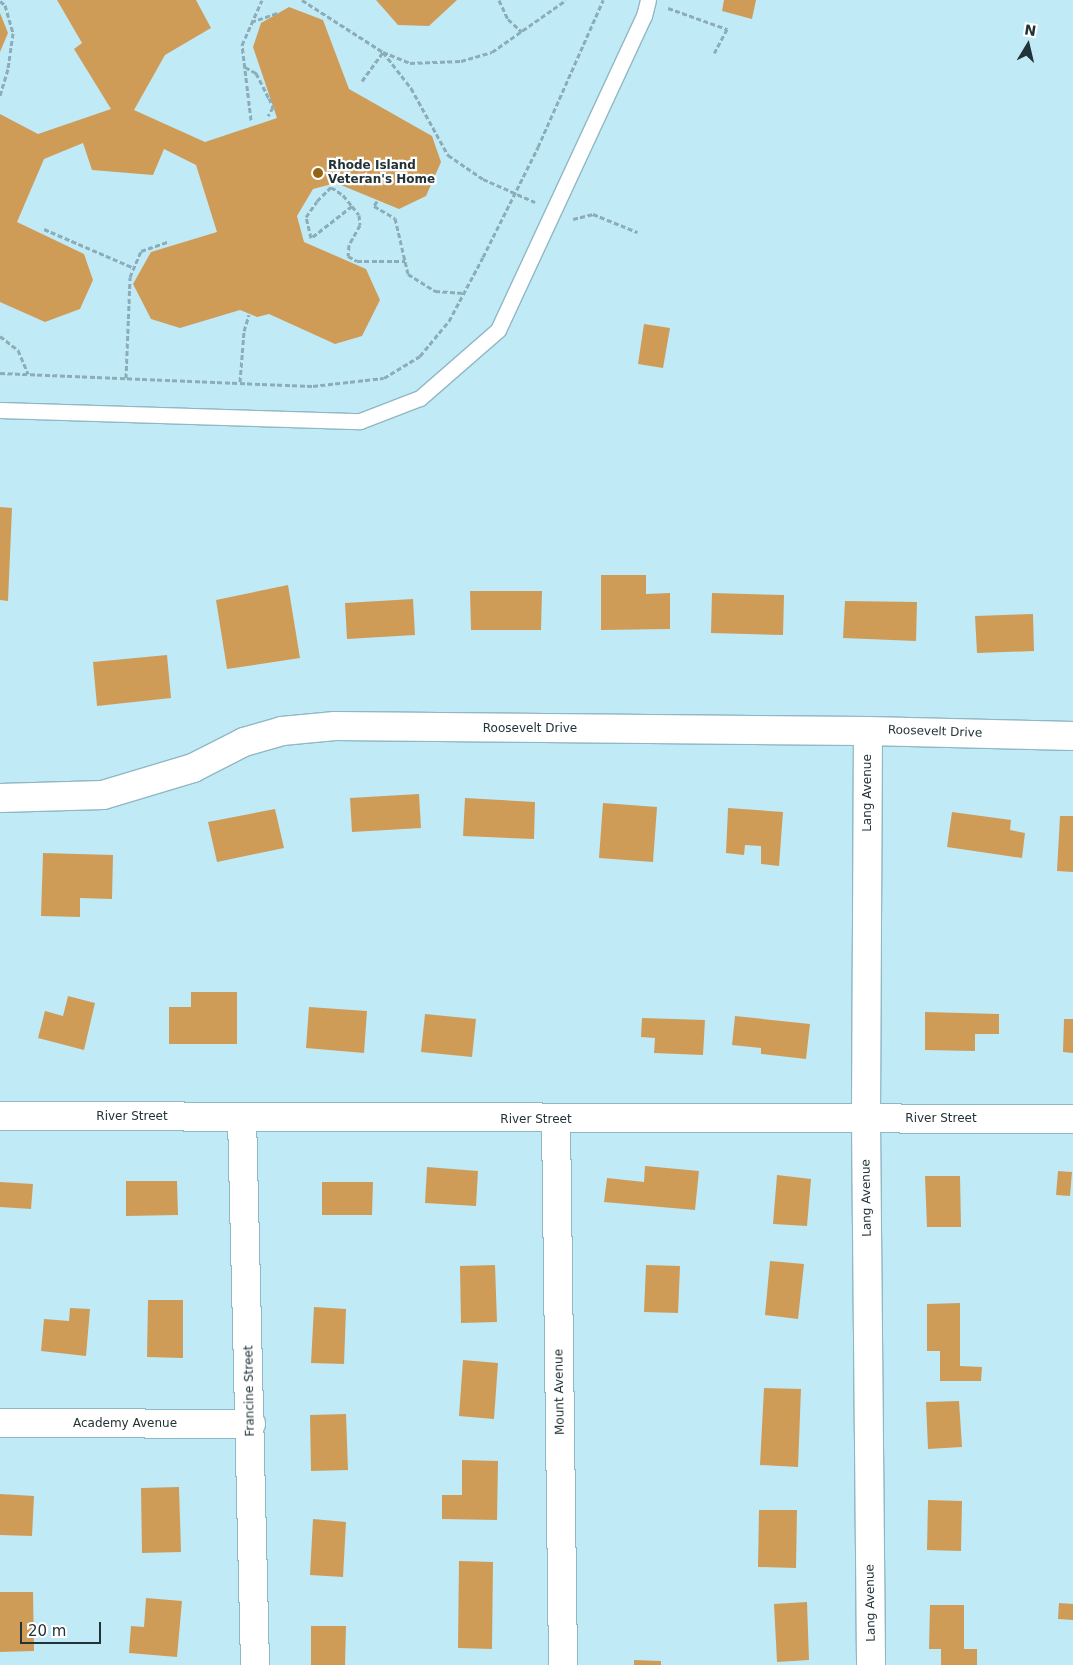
<!DOCTYPE html>
<html>
<head>
<meta charset="utf-8">
<style>
  body { margin:0 }
  #map { position:relative; width:1073px; height:1665px; overflow:hidden; background:#c1eaf7; font-family:"DejaVu Sans",sans-serif }
  div>[style] { position:absolute }
  .building>* { inset:0; background:#cf9c58 }
  .path>* { height:3px; margin-top:-1.5px; transform-origin:0; background:repeating-linear-gradient(90deg,#8cadb8 0 5px,transparent 0 7.5px) }
  .roads { filter:drop-shadow(1px 0 #90b7c4) drop-shadow(-1px 0 #90b7c4) drop-shadow(0 1px #90b7c4) drop-shadow(0 -1px #90b7c4) }
  .service>* { height:15px; margin:-7.5px; padding:0 7.5px; transform-origin:7.5px; border-radius:7.5px; background:#fff }
  .minor>* { height:28px; margin:-14px; padding:0 14px; transform-origin:14px; border-radius:14px; background:#fff }
  .dots>* { width:14px; height:14px; translate:-50% -50%; box-sizing:border-box; border:2px solid #fff; border-radius:50% }
  span { translate:-50% -50%; white-space:nowrap; text-align:center; line-height:1.15; -webkit-text-stroke:4.5px #fff; paint-order:stroke }
  .poi-label { font-size:12px; color:#223237; font-weight:700 }
  .left { translate:0 -50%; text-align:left }
  .street-label { font-size:12px; color:#223237 }
  .north { position:absolute; left:1003px; top:20px; width:50px; height:50px; -webkit-text-stroke:4px #fff; paint-order:stroke; rotate:9deg; font-size:14px; font-weight:700; line-height:20px; text-align:center; color:#223237 }
  .north::after { content:''; display:block; margin:auto; width:18px; height:22px; background:#223237; clip-path:polygon(50% 0,100% 100%,50% 72%,0 100%) }
  .scale { position:absolute; left:20px; top:1622px; width:81px; height:22px; box-sizing:border-box; border:2px solid #223237; border-top:0; padding-left:6px; font-size:15px; line-height:18px; white-space:nowrap; color:#223237; -webkit-text-stroke:4px #fff; paint-order:stroke }
</style>
</head>
<body>
<div id="map">
  <div class="building">
    <i style="clip-path:polygon(57px 0,196px 0,211px 28px,165px 55px,134px 110px,205px 142px,277px 118px,253px 47px,261px 23px,289px 7px,323px 20px,349px 89px,432px 136px,441px 162px,426px 196px,399px 209px,336px 183px,313px 189px,297px 216px,304px 242px,366px 269px,380px 300px,362px 336px,335px 344px,269px 314px,257px 317px,240px 310px,180px 328px,151px 319px,133px 284px,151px 252px,217px 232px,196px 165px,164px 149px,153px 175px,92px 170px,83px 143px,44px 159px,17px 222px,84px 254px,93px 280px,80px 309px,45px 322px,0 302px,0 114px,38px 134px,111px 109px,74px 49px,82px 43px)"></i>
    <i style="clip-path:polygon(376px 0,457px 0,429px 26px,398px 25px)"></i>
    <i style="clip-path:polygon(724px 0,756px 0,752px 19px,722px 11px)"></i>
    <i style="clip-path:polygon(0 13px,8px 33px,0 52px)"></i>
    <i style="clip-path:polygon(644px 324px,670px 328px,663px 368px,638px 364px)"></i>
    <i style="clip-path:polygon(0 507px,12px 508px,8px 601px,0 600px)"></i>
    <i style="clip-path:polygon(601px 575px,646px 575px,646px 594px,670px 593px,670px 629px,601px 630px)"></i>
    <i style="clip-path:polygon(288px 585px,300px 658px,227px 669px,216px 600px)"></i>
    <i style="clip-path:polygon(470px 591px,542px 591px,541px 630px,471px 630px)"></i>
    <i style="clip-path:polygon(712px 593px,784px 595px,783px 635px,711px 633px)"></i>
    <i style="clip-path:polygon(413px 599px,415px 635px,347px 639px,345px 603px)"></i>
    <i style="clip-path:polygon(845px 601px,917px 602px,916px 641px,843px 638px)"></i>
    <i style="clip-path:polygon(1033px 614px,1034px 651px,977px 653px,975px 616px)"></i>
    <i style="clip-path:polygon(167px 655px,171px 698px,97px 706px,93px 662px)"></i>
    <i style="clip-path:polygon(419px 794px,421px 828px,352px 832px,350px 798px)"></i>
    <i style="clip-path:polygon(465px 798px,535px 802px,534px 839px,463px 836px)"></i>
    <i style="clip-path:polygon(603px 803px,657px 807px,653px 862px,599px 858px)"></i>
    <i style="clip-path:polygon(728px 808px,783px 812px,779px 866px,761px 864px,761px 846px,745px 845px,744px 855px,726px 853px)"></i>
    <i style="clip-path:polygon(275px 809px,284px 848px,217px 862px,208px 822px)"></i>
    <i style="clip-path:polygon(952px 812px,1011px 820px,1010px 830px,1025px 833px,1022px 858px,947px 847px)"></i>
    <i style="clip-path:polygon(1060px 816px,1073px 816px,1073px 872px,1057px 871px)"></i>
    <i style="clip-path:polygon(43px 853px,113px 855px,112px 899px,80px 898px,80px 917px,41px 916px)"></i>
    <i style="clip-path:polygon(191px 992px,237px 992px,237px 1044px,169px 1044px,169px 1007px,191px 1007px)"></i>
    <i style="clip-path:polygon(68px 996px,95px 1003px,84px 1050px,38px 1038px,45px 1011px,63px 1016px)"></i>
    <i style="clip-path:polygon(309px 1007px,367px 1011px,364px 1053px,306px 1048px)"></i>
    <i style="clip-path:polygon(925px 1012px,999px 1014px,999px 1034px,975px 1034px,975px 1051px,925px 1050px)"></i>
    <i style="clip-path:polygon(425px 1014px,476px 1019px,472px 1057px,421px 1052px)"></i>
    <i style="clip-path:polygon(735px 1016px,810px 1024px,806px 1059px,761px 1054px,761px 1048px,732px 1045px)"></i>
    <i style="clip-path:polygon(642px 1018px,705px 1020px,703px 1055px,654px 1053px,655px 1038px,641px 1037px)"></i>
    <i style="clip-path:polygon(1064px 1019px,1073px 1019px,1073px 1053px,1063px 1052px)"></i>
    <i style="clip-path:polygon(645px 1166px,699px 1171px,695px 1210px,604px 1202px,607px 1178px,644px 1182px)"></i>
    <i style="clip-path:polygon(427px 1167px,478px 1171px,476px 1206px,425px 1203px)"></i>
    <i style="clip-path:polygon(1058px 1171px,1072px 1172px,1070px 1196px,1056px 1195px)"></i>
    <i style="clip-path:polygon(777px 1175px,811px 1179px,807px 1226px,773px 1224px)"></i>
    <i style="clip-path:polygon(925px 1176px,960px 1176px,961px 1227px,927px 1227px)"></i>
    <i style="clip-path:polygon(126px 1181px,177px 1181px,178px 1215px,126px 1216px)"></i>
    <i style="clip-path:polygon(0 1182px,33px 1184px,31px 1209px,0 1207px)"></i>
    <i style="clip-path:polygon(322px 1182px,373px 1182px,372px 1215px,322px 1215px)"></i>
    <i style="clip-path:polygon(770px 1261px,804px 1264px,798px 1319px,765px 1315px)"></i>
    <i style="clip-path:polygon(495px 1265px,497px 1322px,461px 1323px,460px 1266px)"></i>
    <i style="clip-path:polygon(646px 1265px,680px 1266px,678px 1313px,644px 1312px)"></i>
    <i style="clip-path:polygon(148px 1300px,183px 1300px,183px 1358px,147px 1357px)"></i>
    <i style="clip-path:polygon(960px 1303px,960px 1366px,982px 1367px,981px 1381px,940px 1381px,940px 1351px,927px 1351px,927px 1304px)"></i>
    <i style="clip-path:polygon(314px 1307px,346px 1309px,344px 1364px,311px 1363px)"></i>
    <i style="clip-path:polygon(70px 1308px,90px 1309px,86px 1356px,41px 1351px,44px 1319px,69px 1321px)"></i>
    <i style="clip-path:polygon(463px 1360px,498px 1363px,494px 1419px,459px 1416px)"></i>
    <i style="clip-path:polygon(764px 1388px,801px 1389px,798px 1467px,760px 1465px)"></i>
    <i style="clip-path:polygon(959px 1401px,962px 1447px,928px 1449px,926px 1402px)"></i>
    <i style="clip-path:polygon(346px 1414px,348px 1470px,311px 1471px,310px 1415px)"></i>
    <i style="clip-path:polygon(462px 1460px,498px 1461px,497px 1520px,442px 1519px,442px 1495px,462px 1495px)"></i>
    <i style="clip-path:polygon(179px 1487px,181px 1552px,142px 1553px,141px 1488px)"></i>
    <i style="clip-path:polygon(0 1494px,34px 1496px,32px 1536px,0 1535px)"></i>
    <i style="clip-path:polygon(928px 1500px,962px 1501px,961px 1551px,927px 1550px)"></i>
    <i style="clip-path:polygon(759px 1510px,797px 1510px,796px 1568px,758px 1567px)"></i>
    <i style="clip-path:polygon(313px 1519px,346px 1522px,343px 1577px,310px 1575px)"></i>
    <i style="clip-path:polygon(459px 1561px,493px 1562px,492px 1649px,458px 1648px)"></i>
    <i style="clip-path:polygon(0 1592px,33px 1592px,34px 1651px,0 1652px)"></i>
    <i style="clip-path:polygon(146px 1598px,182px 1601px,177px 1657px,129px 1653px,131px 1626px,144px 1627px)"></i>
    <i style="clip-path:polygon(807px 1602px,809px 1660px,777px 1662px,774px 1604px)"></i>
    <i style="clip-path:polygon(1059px 1603px,1073px 1604px,1073px 1620px,1058px 1619px)"></i>
    <i style="clip-path:polygon(930px 1605px,964px 1605px,964px 1649px,977px 1649px,977px 1665px,941px 1665px,941px 1649px,929px 1649px)"></i>
    <i style="clip-path:polygon(311px 1626px,346px 1626px,345px 1665px,311px 1665px)"></i>
    <i style="clip-path:polygon(634px 1660px,661px 1661px,661px 1665px,634px 1665px)"></i>
  </div>
  <div class="path">
    <i style="left:302px;top:0;width:96px;rotate:32.7deg"></i>
    <i style="left:383px;top:52px;width:29px;rotate:22deg"></i>
    <i style="left:410px;top:63px;width:51px;rotate:-2.2deg"></i>
    <i style="left:461px;top:61px;width:32px;rotate:-16deg"></i>
    <i style="left:492px;top:52px;width:90px;rotate:-35.1deg"></i>
    <i style="left:499px;top:0;width:21px;rotate:65deg"></i>
    <i style="left:508px;top:19px;width:19px;rotate:43deg"></i>
    <i style="left:0;top:1px;width:6px;rotate:39deg"></i>
    <i style="left:5px;top:5px;width:29px;rotate:74deg"></i>
    <i style="left:13px;top:33px;width:36px;rotate:98deg"></i>
    <i style="left:8px;top:69px;width:28px;rotate:107deg"></i>
    <i style="left:668px;top:8px;width:63px;rotate:19.6deg"></i>
    <i style="left:727px;top:29px;width:27px;rotate:118deg"></i>
    <i style="left:251px;top:22px;width:28px;rotate:-19deg"></i>
    <i style="left:245px;top:67px;width:13px;rotate:29deg"></i>
    <i style="left:256px;top:73px;width:28px;rotate:63deg"></i>
    <i style="left:269px;top:98px;width:10px;rotate:66deg"></i>
    <i style="left:273px;top:107px;width:10px;rotate:119deg"></i>
    <i style="left:362px;top:81px;width:36px;rotate:-54deg"></i>
    <i style="left:383px;top:52px;width:46px;rotate:52.1deg"></i>
    <i style="left:411px;top:88px;width:77px;rotate:61.1deg"></i>
    <i style="left:448px;top:155px;width:42px;rotate:34.4deg"></i>
    <i style="left:483px;top:179px;width:57px;rotate:23.9deg"></i>
    <i style="left:251px;top:120px;width:76px;rotate:-96.8deg"></i>
    <i style="left:242px;top:45px;width:49px;rotate:-66deg"></i>
    <i style="left:377px;top:201px;width:6px;rotate:121deg"></i>
    <i style="left:374px;top:206px;width:24px;rotate:30deg"></i>
    <i style="left:395px;top:218px;width:57px;rotate:76.9deg"></i>
    <i style="left:408px;top:274px;width:32px;rotate:32deg"></i>
    <i style="left:435px;top:291px;width:29px;rotate:4deg"></i>
    <i style="left:352px;top:206px;width:52px;rotate:142deg"></i>
    <i style="left:311px;top:238px;width:22px;rotate:-103deg"></i>
    <i style="left:306px;top:217px;width:19px;rotate:-55deg"></i>
    <i style="left:317px;top:201px;width:20px;rotate:-45deg"></i>
    <i style="left:331px;top:187px;width:14px;rotate:34deg"></i>
    <i style="left:343px;top:195px;width:14px;rotate:51deg"></i>
    <i style="left:352px;top:206px;width:11px;rotate:52deg"></i>
    <i style="left:359px;top:215px;width:10px;rotate:84deg"></i>
    <i style="left:360px;top:225px;width:23px;rotate:119deg"></i>
    <i style="left:349px;top:245px;width:11px;rotate:95deg"></i>
    <i style="left:348px;top:256px;width:10px;rotate:29deg"></i>
    <i style="left:357px;top:261px;width:48px"></i>
    <i style="left:573px;top:219px;width:21px;rotate:-14deg"></i>
    <i style="left:593px;top:214px;width:48px;rotate:22.2deg"></i>
    <i style="left:44px;top:229px;width:98px;rotate:23.4deg"></i>
    <i style="left:0;top:336px;width:23px;rotate:38deg"></i>
    <i style="left:18px;top:350px;width:26px;rotate:67deg"></i>
    <i style="left:0;top:373px;width:313px;rotate:2.4deg"></i>
    <i style="left:313px;top:386px;width:71px;rotate:-6.4deg"></i>
    <i style="left:384px;top:378px;width:42px;rotate:-31.4deg"></i>
    <i style="left:420px;top:356px;width:45px;rotate:-50.4deg"></i>
    <i style="left:449px;top:321px;width:72px;rotate:-62deg"></i>
    <i style="left:483px;top:257px;width:123px;rotate:-63.4deg"></i>
    <i style="left:538px;top:147px;width:161px;rotate:-66.1deg"></i>
    <i style="left:126px;top:378px;width:101px;rotate:-87.7deg"></i>
    <i style="left:130px;top:277px;width:28px;rotate:-67deg"></i>
    <i style="left:141px;top:251px;width:28px;rotate:-19deg"></i>
    <i style="left:240px;top:382px;width:51px;rotate:-85.5deg"></i>
    <i style="left:244px;top:331px;width:17px;rotate:-73deg"></i>
  </div>
  <div class="roads">
    <div class="service">
      <i style="left:0;top:410px;width:360px;rotate:1.8deg"></i>
      <i style="left:360px;top:421px;width:64px;rotate:-21deg"></i>
      <i style="left:420px;top:398px;width:103px;rotate:-41.1deg"></i>
      <i style="left:498px;top:330px;width:346px;rotate:-65.1deg"></i>
      <i style="left:644px;top:16px;width:16px;rotate:-76deg"></i>
    </div>
    <div class="minor">
      <i style="left:868px;top:731px;width:389px;rotate:90.3deg"></i>
      <i style="left:866px;top:1120px;width:545px;rotate:89.47deg"></i>
      <i style="left:0;top:798px;width:103px;rotate:-1.7deg"></i>
      <i style="left:103px;top:795px;width:94px;rotate:-16.7deg"></i>
      <i style="left:193px;top:768px;width:57px;rotate:-27deg"></i>
      <i style="left:244px;top:742px;width:40px;rotate:-16deg"></i>
      <i style="left:282px;top:731px;width:53px;rotate:-5.4deg"></i>
      <i style="left:335px;top:726px;width:533px;rotate:0.54deg"></i>
      <i style="left:868px;top:731px;width:205px;rotate:1.4deg"></i>
      <i style="left:0;top:1116px;width:1073px;rotate:0.16deg"></i>
      <i style="left:242px;top:1117px;width:548px;rotate:88.64deg"></i>
      <i style="left:556px;top:1120px;width:545px;rotate:89.26deg"></i>
      <i style="left:0;top:1423px;width:251px;rotate:0.2deg"></i>
    </div>
  </div>
  <div class="dots">
    <i style="left:318px;top:173px;background:#946314"></i>
  </div>
  <div class="poi-label">
    <span class="left" style="left:328px;top:173px">Rhode Island<br>Veteran's Home</span>
  </div>
  <div class="street-label">
    <span style="left:530px;top:729px">Roosevelt Drive</span>
    <span style="left:935px;top:732px;rotate:2deg">Roosevelt Drive</span>
    <span style="left:868px;top:793px;rotate:-90deg">Lang Avenue</span>
    <span style="left:132px;top:1117px">River Street</span>
    <span style="left:941px;top:1119px">River Street</span>
    <span style="left:536px;top:1120px">River Street</span>
    <span style="left:867px;top:1198px;rotate:-91deg">Lang Avenue</span>
    <span style="left:250px;top:1391px;rotate:-91deg">Francine Street</span>
    <span style="left:560px;top:1392px;rotate:-91deg">Mount Avenue</span>
    <span style="left:125px;top:1424px">Academy Avenue</span>
    <span style="left:871px;top:1603px;rotate:-91deg">Lang Avenue</span>
  </div>
  <div class="north">N</div>
  <div class="scale">20 m</div>
</div>
</body>
</html>
